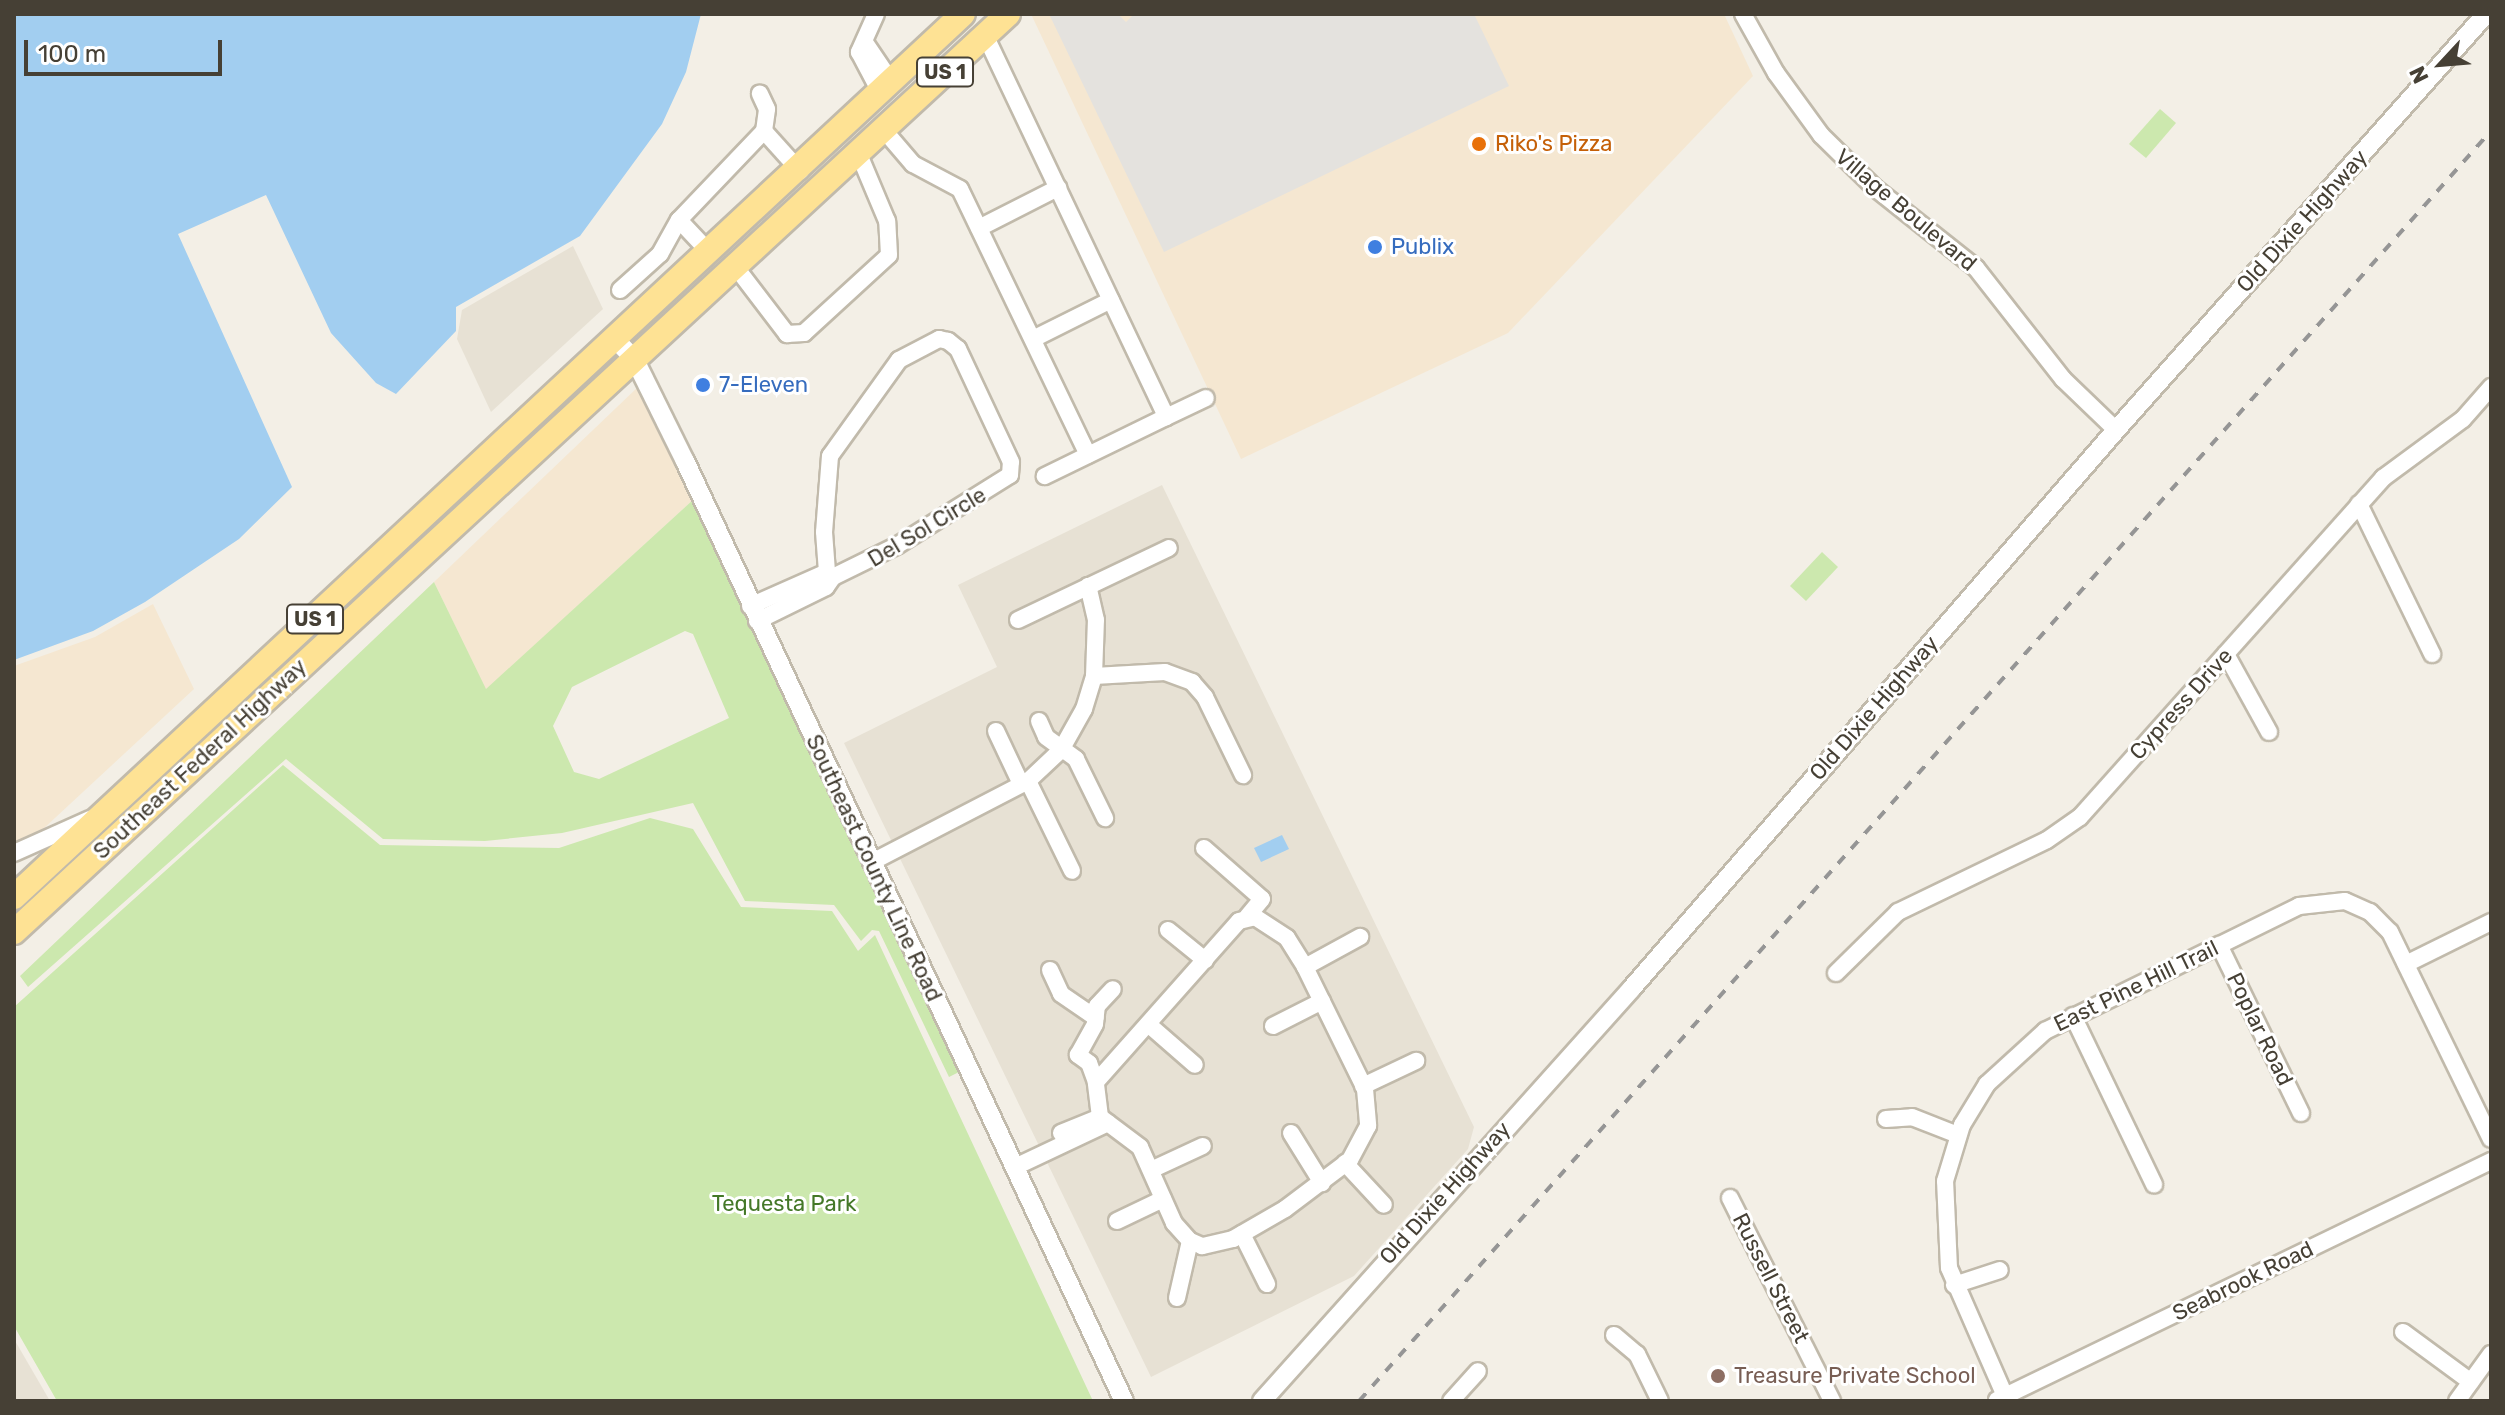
<!DOCTYPE html>
<html>
<head>
<meta charset="utf-8">
<style>
  body { margin:0 }
  #map { position:relative; width:2505px; height:1415px; overflow:hidden; background:#f3efe6; font-family:Rubik,sans-serif }
  div>[style] { position:absolute }
  .residential>* { inset:0; background:#e7e1d4 }
  .commercial>* { inset:0; background:#f5e7d1 }
  .green>* { inset:0; background:#cce8ae }
  .parking>* { inset:0; background:#e4e2de }
  .water>* { inset:0; background:#a2cef0 }
  .roads { filter:drop-shadow(2px 0 #c1baab) drop-shadow(-2px 0 #c1baab) drop-shadow(0 2px #c1baab) drop-shadow(0 -2px #c1baab) }
  .minor>* { height:16px; margin:-8px; padding:0 8px; transform-origin:8px; border-radius:8px; background:#fff }
  .tertiary>* { height:18px; margin:-9px; padding:0 9px; transform-origin:9px; border-radius:9px; background:#fff }
  .primary>* { height:24px; margin:-12px; padding:0 12px; transform-origin:12px; border-radius:12px; background:#fee294 }
  .rail>* { height:4px; margin-top:-2px; transform-origin:0; background:repeating-linear-gradient(90deg,#959595 0 10px,transparent 0 20px) }
  .dots>* { width:22px; height:22px; translate:-50% -50%; box-sizing:border-box; border:4px solid #fff; border-radius:50% }
  span { translate:-50% -50%; white-space:nowrap; text-align:center; line-height:1.15; -webkit-text-stroke:6px #fff; paint-order:stroke }
  .shield-label span { padding:2px 6px; background:#fff; border:2px solid; border-radius:6px; -webkit-text-stroke-width:0 }
  .shield-label { font-size:20px; color:#464035; font-weight:700 }
  .food-label { font-size:22px; color:#c56008 }
  .left { translate:0 -50%; text-align:left }
  .street-label { font-size:22px; color:#464035 }
  .shop-label { font-size:22px; color:#366cbe }
  .park-label { font-size:22px; color:#447828 }
  .education-label { font-size:22px; color:#785e54 }
  .frame { position:absolute; inset:0; border:16px solid #464035; pointer-events:none }
  .north { position:absolute; left:2401px; top:24px; width:80px; height:80px; -webkit-text-stroke:6px #fff; paint-order:stroke; rotate:244deg; font-size:22px; font-weight:700; line-height:32px; text-align:center; color:#464035 }
  .north::after { content:''; display:block; margin:auto; width:28px; height:36px; background:#464035; clip-path:polygon(50% 0,100% 100%,50% 72%,0 100%) }
  .scale { position:absolute; left:24px; top:40px; width:198px; height:36px; box-sizing:border-box; border:4px solid #464035; border-top:0; padding-left:10px; font-size:24px; line-height:28px; white-space:nowrap; color:#464035; -webkit-text-stroke:6px #fff; paint-order:stroke }
</style>
</head>
<body>
<div id="map">
  <div class="residential">
    <i style="clip-path:polygon(573px 246px,603px 309px,491px 412px,457px 339px,462px 310px)"></i>
    <i style="clip-path:polygon(1162px 485px,1474px 1127px,1468px 1149px,1354px 1276px,1151px 1377px,844px 743px,997px 667px,958px 585px)"></i>
    <i style="clip-path:polygon(14px 1339px,50px 1401px,14px 1401px)"></i>
  </div>
  <div class="commercial">
    <i style="clip-path:polygon(1031px 14px,1724px 14px,1753px 76px,1508px 333px,1241px 459px)"></i>
    <i style="clip-path:polygon(639px 386px,694px 499px,486px 690px,434px 582px)"></i>
    <i style="clip-path:polygon(153px 604px,194px 689px,14px 856px,14px 666px,95px 637px)"></i>
  </div>
  <div class="green">
    <i style="clip-path:polygon(2160px 109px,2176px 123px,2146px 158px,2129px 144px)"></i>
    <i style="clip-path:polygon(evenodd,694px 499px,961px 1071px,949px 1077px,879px 931px,872px 930px,861px 941px,834px 905px,745px 901px,693px 803px,562px 833px,485px 841px,383px 839px,286px 759px,28px 987px,20px 976px,434px 582px,486px 689px,694px 499px,685px 631px,693px 634px,729px 718px,599px 779px,574px 772px,553px 726px,572px 687px,685px 631px)"></i>
    <i style="clip-path:polygon(1822px 552px,1838px 567px,1806px 601px,1790px 586px)"></i>
    <i style="clip-path:polygon(283px 765px,380px 845px,559px 848px,650px 818px,693px 829px,741px 907px,832px 911px,858px 951px,875px 935px,1093px 1401px,57px 1401px,14px 1326px,14px 1007px)"></i>
  </div>
  <div class="parking">
    <i style="clip-path:polygon(1049px 14px,1118px 14px,1126px 22px,1134px 14px,1474px 14px,1509px 86px,1164px 252px)"></i>
  </div>
  <div class="water">
    <i style="clip-path:polygon(14px 14px,701px 14px,686px 72px,662px 124px,580px 236px,456px 307px,456px 331px,396px 394px,376px 383px,331px 333px,266px 195px,178px 234px,292px 487px,239px 539px,145px 602px,93px 631px,14px 660px)"></i>
    <i style="clip-path:polygon(1282px 835px,1289px 849px,1261px 862px,1254px 848px)"></i>
  </div>
  <div class="roads">
    <div class="minor">
      <i style="left:876px;top:14px;width:42px;rotate:114.1deg"></i>
      <i style="left:859px;top:52px;width:45px;rotate:62.3deg"></i>
      <i style="left:1743px;top:14px;width:68px;rotate:60.8deg"></i>
      <i style="left:1776px;top:73px;width:77px;rotate:54deg"></i>
      <i style="left:1821px;top:135px;width:76px;rotate:44.5deg"></i>
      <i style="left:1875px;top:188px;width:129px;rotate:38.4deg"></i>
      <i style="left:1976px;top:268px;width:141px;rotate:51.9deg"></i>
      <i style="left:2063px;top:379px;width:74px;rotate:43.9deg"></i>
      <i style="left:985px;top:35px;width:423px;rotate:64.6deg"></i>
      <i style="left:1166px;top:417px;width:135px;rotate:154deg"></i>
      <i style="left:866px;top:44px;width:45px;rotate:56deg"></i>
      <i style="left:883px;top:129px;width:46px;rotate:49.4deg"></i>
      <i style="left:913px;top:164px;width:53px;rotate:28deg"></i>
      <i style="left:960px;top:189px;width:295px;rotate:64.3deg"></i>
      <i style="left:764px;top:131px;width:54px;rotate:48deg"></i>
      <i style="left:679px;top:220px;width:45px;rotate:46.8deg"></i>
      <i style="left:979px;top:228px;width:89px;rotate:-26.9deg"></i>
      <i style="left:735px;top:266px;width:86px;rotate:52.6deg"></i>
      <i style="left:787px;top:334px;width:17px;rotate:-3deg"></i>
      <i style="left:804px;top:333px;width:115px;rotate:-42.5deg"></i>
      <i style="left:889px;top:255px;width:34px;rotate:-93deg"></i>
      <i style="left:887px;top:221px;width:75px;rotate:-112.8deg"></i>
      <i style="left:620px;top:290px;width:54px;rotate:-42deg"></i>
      <i style="left:660px;top:254px;width:39px;rotate:-61deg"></i>
      <i style="left:679px;top:220px;width:123px;rotate:-46.3deg"></i>
      <i style="left:764px;top:131px;width:22px;rotate:-82deg"></i>
      <i style="left:767px;top:109px;width:17px;rotate:-115deg"></i>
      <i style="left:1033px;top:339px;width:87px;rotate:-26.6deg"></i>
      <i style="left:1166px;top:417px;width:44px;rotate:-25.4deg"></i>
      <i style="left:2359px;top:504px;width:167px;rotate:64deg"></i>
      <i style="left:750px;top:606px;width:84px;rotate:-23.8deg"></i>
      <i style="left:1018px;top:620px;width:167px;rotate:-25.5deg"></i>
      <i style="left:757px;top:621px;width:77px;rotate:-26.2deg"></i>
      <i style="left:826px;top:587px;width:12px;rotate:-55deg"></i>
      <i style="left:833px;top:577px;width:72px;rotate:-26.2deg"></i>
      <i style="left:898px;top:545px;width:132px;rotate:-32deg"></i>
      <i style="left:1010px;top:475px;width:13px;rotate:-86deg"></i>
      <i style="left:1011px;top:462px;width:125px;rotate:-115.1deg"></i>
      <i style="left:958px;top:349px;width:13px;rotate:-141deg"></i>
      <i style="left:948px;top:341px;width:9px;rotate:-167deg"></i>
      <i style="left:939px;top:339px;width:45px;rotate:152.3deg"></i>
      <i style="left:899px;top:360px;width:118px;rotate:125.7deg"></i>
      <i style="left:830px;top:456px;width:76px;rotate:94.5deg"></i>
      <i style="left:824px;top:532px;width:40px;rotate:85.7deg"></i>
      <i style="left:827px;top:572px;width:8px;rotate:40deg"></i>
      <i style="left:2226px;top:654px;width:89px;rotate:61.1deg"></i>
      <i style="left:1094px;top:676px;width:71px;rotate:-3.2deg"></i>
      <i style="left:1165px;top:672px;width:29px;rotate:20deg"></i>
      <i style="left:1192px;top:682px;width:20px;rotate:49deg"></i>
      <i style="left:1205px;top:697px;width:87px;rotate:64deg"></i>
      <i style="left:1039px;top:721px;width:17px;rotate:66deg"></i>
      <i style="left:1046px;top:737px;width:37px;rotate:36deg"></i>
      <i style="left:1076px;top:759px;width:66px;rotate:63.8deg"></i>
      <i style="left:996px;top:731px;width:59px;rotate:64.7deg"></i>
      <i style="left:1028px;top:781px;width:100px;rotate:63.9deg"></i>
      <i style="left:1204px;top:848px;width:77px;rotate:41.3deg"></i>
      <i style="left:1262px;top:899px;width:23px;rotate:130deg"></i>
      <i style="left:14px;top:853px;width:83px;rotate:-24.1deg"></i>
      <i style="left:872px;top:862px;width:176px;rotate:-27.4deg"></i>
      <i style="left:1028px;top:781px;width:45px;rotate:-43.2deg"></i>
      <i style="left:1061px;top:750px;width:47px;rotate:-60.7deg"></i>
      <i style="left:1084px;top:709px;width:34px;rotate:-73deg"></i>
      <i style="left:1094px;top:676px;width:56px;rotate:-88deg"></i>
      <i style="left:1096px;top:620px;width:35px;rotate:-103deg"></i>
      <i style="left:1168px;top:930px;width:48px;rotate:39deg"></i>
      <i style="left:2219px;top:945px;width:187px;rotate:64deg"></i>
      <i style="left:2406px;top:964px;width:95px;rotate:-26.3deg"></i>
      <i style="left:1305px;top:967px;width:63px;rotate:-28.6deg"></i>
      <i style="left:1050px;top:970px;width:26px;rotate:65deg"></i>
      <i style="left:1061px;top:994px;width:42px;rotate:34.4deg"></i>
      <i style="left:1836px;top:973px;width:87px;rotate:-44.5deg"></i>
      <i style="left:1898px;top:912px;width:165px;rotate:-25.8deg"></i>
      <i style="left:2047px;top:840px;width:40px;rotate:-34.9deg"></i>
      <i style="left:2080px;top:817px;width:455px;rotate:-48.2deg"></i>
      <i style="left:2383px;top:478px;width:99px;rotate:-36.4deg"></i>
      <i style="left:2463px;top:419px;width:43px;rotate:-48.8deg"></i>
      <i style="left:2073px;top:1016px;width:187px;rotate:64.3deg"></i>
      <i style="left:1148px;top:1024px;width:62px;rotate:41.1deg"></i>
      <i style="left:1273px;top:1026px;width:55px;rotate:-27deg"></i>
      <i style="left:1096px;top:1082px;width:215px;rotate:-48.4deg"></i>
      <i style="left:1239px;top:921px;width:16px;rotate:-14deg"></i>
      <i style="left:1255px;top:917px;width:38px;rotate:33deg"></i>
      <i style="left:1287px;top:938px;width:34px;rotate:58deg"></i>
      <i style="left:1305px;top:967px;width:136px;rotate:63.8deg"></i>
      <i style="left:1365px;top:1089px;width:37px;rotate:85deg"></i>
      <i style="left:1368px;top:1126px;width:38px;rotate:118deg"></i>
      <i style="left:1350px;top:1160px;width:81px;rotate:143deg"></i>
      <i style="left:1285px;top:1209px;width:60px;rotate:150deg"></i>
      <i style="left:1233px;top:1239px;width:32px;rotate:167deg"></i>
      <i style="left:1202px;top:1246px;width:13px;rotate:-157deg"></i>
      <i style="left:1190px;top:1241px;width:24px;rotate:-132deg"></i>
      <i style="left:1174px;top:1223px;width:83px;rotate:-114.1deg"></i>
      <i style="left:1140px;top:1147px;width:50px;rotate:-143.1deg"></i>
      <i style="left:1100px;top:1117px;width:35px;rotate:-97deg"></i>
      <i style="left:1096px;top:1082px;width:20px;rotate:-110deg"></i>
      <i style="left:1089px;top:1063px;width:14px;rotate:-144deg"></i>
      <i style="left:1078px;top:1055px;width:35px;rotate:-61deg"></i>
      <i style="left:1095px;top:1024px;width:18px;rotate:-84deg"></i>
      <i style="left:1097px;top:1006px;width:23px;rotate:-47deg"></i>
      <i style="left:1363px;top:1086px;width:59px;rotate:-25.3deg"></i>
      <i style="left:1886px;top:1119px;width:26px;rotate:-4deg"></i>
      <i style="left:1912px;top:1117px;width:49px;rotate:21.4deg"></i>
      <i style="left:1061px;top:1133px;width:42px;rotate:-22.3deg"></i>
      <i style="left:1291px;top:1133px;width:59px;rotate:58.2deg"></i>
      <i style="left:1345px;top:1163px;width:57px;rotate:47.1deg"></i>
      <i style="left:1015px;top:1167px;width:103px;rotate:-25.3deg"></i>
      <i style="left:1151px;top:1170px;width:57px;rotate:-24.8deg"></i>
      <i style="left:1730px;top:1198px;width:227px;rotate:63.3deg"></i>
      <i style="left:1117px;top:1221px;width:51px;rotate:-25.6deg"></i>
      <i style="left:1242px;top:1234px;width:56px;rotate:63.4deg"></i>
      <i style="left:1954px;top:1285px;width:48px;rotate:-18.1deg"></i>
      <i style="left:1177px;top:1298px;width:58px;rotate:-77.2deg"></i>
      <i style="left:2403px;top:1332px;width:84px;rotate:36.3deg"></i>
      <i style="left:1614px;top:1335px;width:30px;rotate:40deg"></i>
      <i style="left:1637px;top:1354px;width:52px;rotate:63.9deg"></i>
      <i style="left:2005px;top:1396px;width:140px;rotate:-113.6deg"></i>
      <i style="left:1949px;top:1268px;width:87px;rotate:-92.6deg"></i>
      <i style="left:1945px;top:1181px;width:59px;rotate:-73.1deg"></i>
      <i style="left:1962px;top:1125px;width:48px;rotate:-58.6deg"></i>
      <i style="left:1987px;top:1084px;width:79px;rotate:-42.4deg"></i>
      <i style="left:2045px;top:1031px;width:283px;rotate:-26.2deg"></i>
      <i style="left:2299px;top:906px;width:46px;rotate:-6.2deg"></i>
      <i style="left:2345px;top:901px;width:27px;rotate:24deg"></i>
      <i style="left:2370px;top:912px;width:28px;rotate:45deg"></i>
      <i style="left:2390px;top:932px;width:230px;rotate:64deg"></i>
      <i style="left:1997px;top:1400px;width:549px;rotate:-25.82deg"></i>
      <i style="left:1451px;top:1401px;width:40px;rotate:-48deg"></i>
      <i style="left:2457px;top:1401px;width:58px;rotate:-54.1deg"></i>
    </div>
    <div class="tertiary">
      <i style="left:616px;top:340px;width:28px;rotate:46deg"></i>
      <i style="left:635px;top:360px;width:113px;rotate:63.7deg"></i>
      <i style="left:685px;top:461px;width:1037px;rotate:64.97deg"></i>
      <i style="left:1262px;top:1401px;width:554px;rotate:-48.14deg"></i>
      <i style="left:1632px;top:988px;width:739px;rotate:-49.06deg"></i>
      <i style="left:2116px;top:430px;width:557px;rotate:-48.35deg"></i>
    </div>
    <div class="primary">
      <i style="left:14px;top:897px;width:1296px;rotate:-42.94deg"></i>
      <i style="left:14px;top:932px;width:1353px;rotate:-42.72deg"></i>
    </div>
  </div>
  <div class="rail">
    <i style="left:1359px;top:1401px;width:1701px;rotate:-48.29deg"></i>
  </div>
  <div class="dots">
    <i style="left:1479px;top:144px;background:#e8710a"></i>
    <i style="left:1375px;top:247px;background:#3f7fe0"></i>
    <i style="left:703px;top:385px;background:#3f7fe0"></i>
    <i style="left:1718px;top:1376px;background:#8d6e63"></i>
  </div>
  <div class="shield-label">
    <span style="left:945px;top:72px">US 1</span>
    <span style="left:315px;top:619px">US 1</span>
  </div>
  <div class="food-label">
    <span class="left" style="left:1495px;top:144px">Riko's Pizza</span>
  </div>
  <div class="street-label">
    <span style="left:1906px;top:210px;rotate:40deg">Village Boulevard</span>
    <span style="left:2302px;top:221px;rotate:-48deg">Old Dixie Highway</span>
    <span style="left:927px;top:527px;rotate:-31deg">Del Sol Circle</span>
    <span style="left:2181px;top:704px;rotate:-48deg">Cypress Drive</span>
    <span style="left:1874px;top:708px;rotate:-49deg">Old Dixie Highway</span>
    <span style="left:200px;top:759px;rotate:-43deg">Southeast Federal Highway</span>
    <span style="left:874px;top:868px;rotate:65deg">Southeast County Line Road</span>
    <span style="left:2136px;top:986px;rotate:-26deg">East Pine Hill Trail</span>
    <span style="left:2260px;top:1029px;rotate:64deg">Poplar Road</span>
    <span style="left:1445px;top:1193px;rotate:-48deg">Old Dixie Highway</span>
    <span style="left:1771px;top:1278px;rotate:63deg">Russell Street</span>
    <span style="left:2243px;top:1281px;rotate:-26deg">Seabrook Road</span>
  </div>
  <div class="shop-label">
    <span class="left" style="left:1391px;top:247px">Publix</span>
    <span class="left" style="left:719px;top:385px">7-Eleven</span>
  </div>
  <div class="park-label">
    <span style="left:784px;top:1204px">Tequesta Park</span>
  </div>
  <div class="education-label">
    <span class="left" style="left:1734px;top:1376px">Treasure Private School</span>
  </div>
  <div class="frame"></div>
  <div class="north">N</div>
  <div class="scale">100 m</div>
</div>
</body>
</html>
